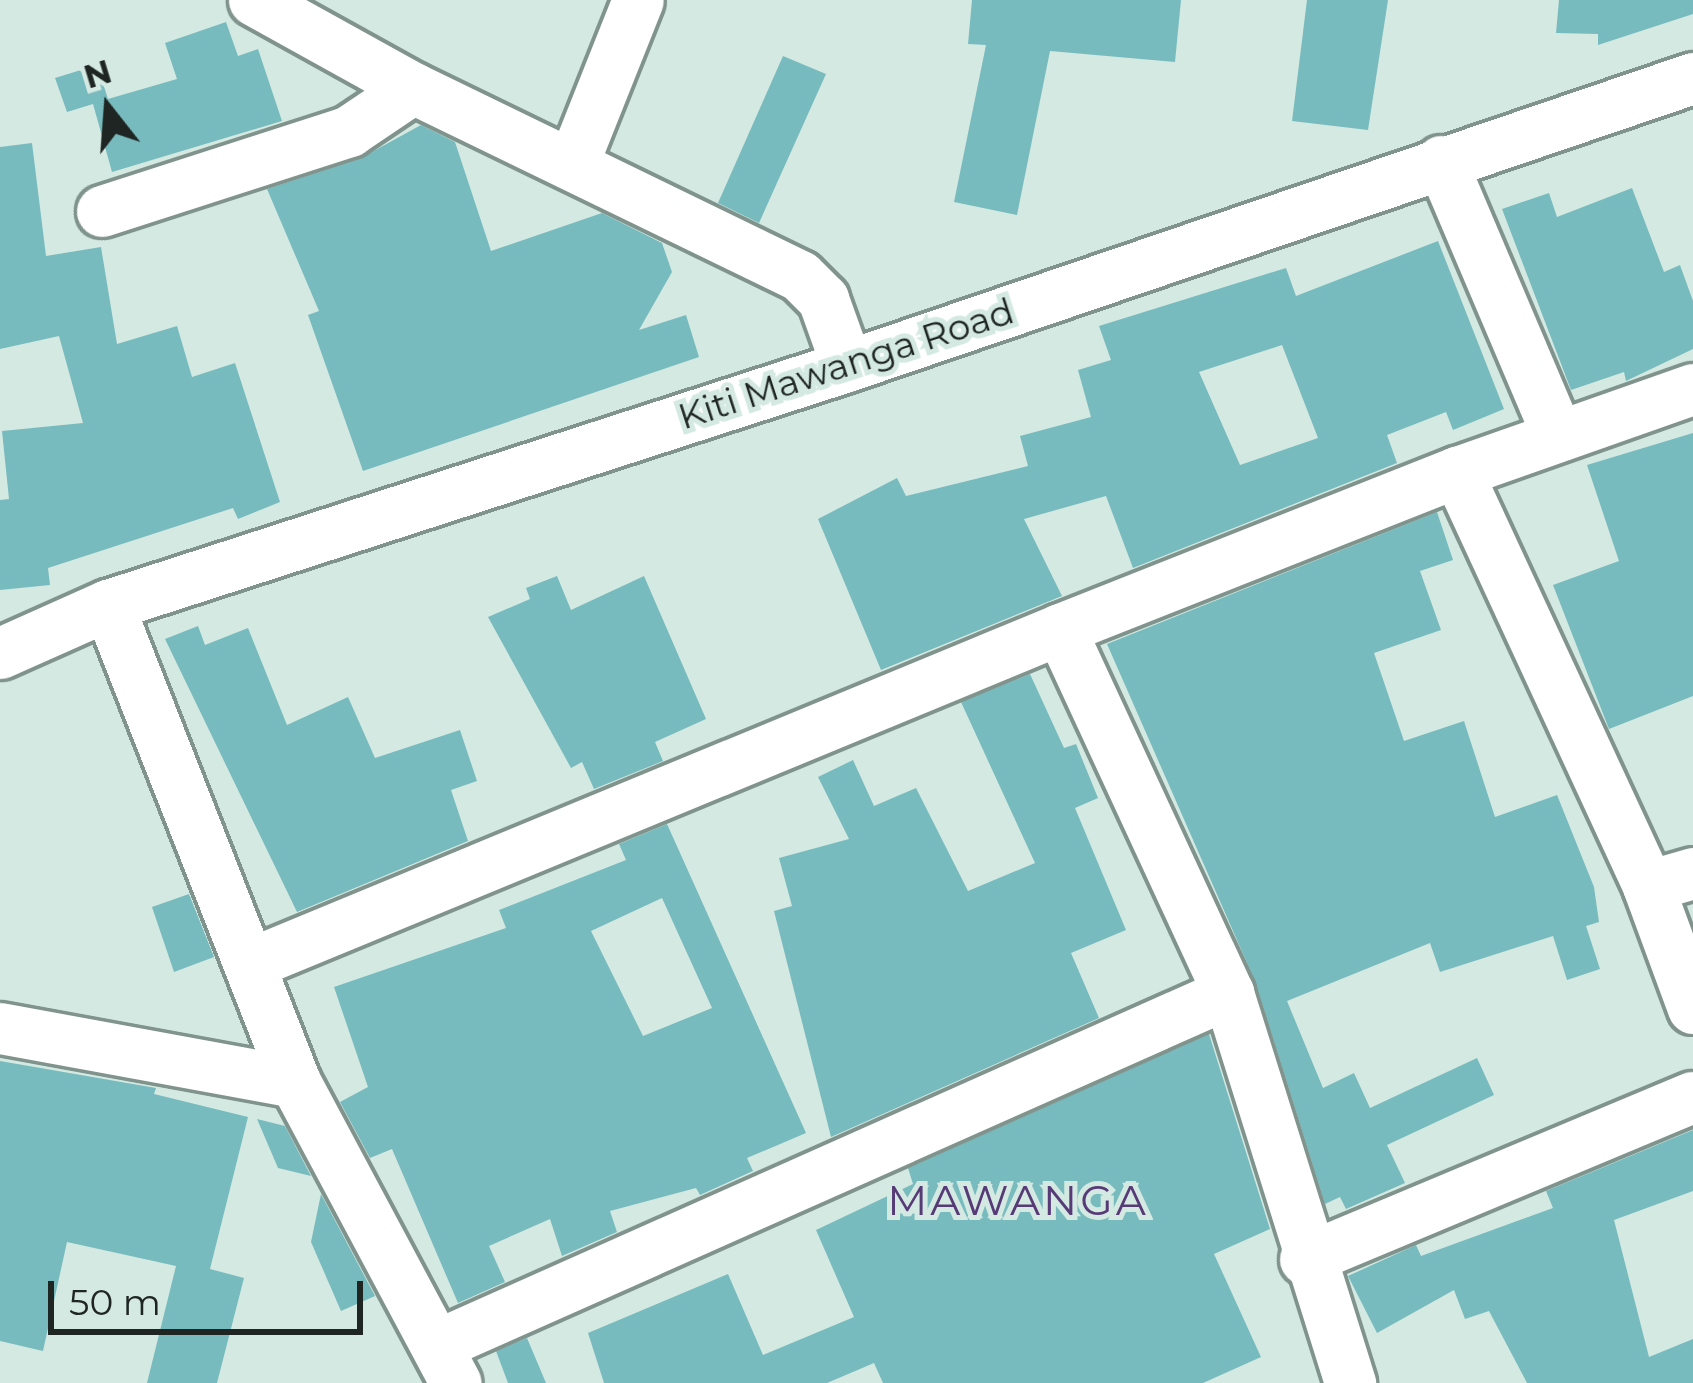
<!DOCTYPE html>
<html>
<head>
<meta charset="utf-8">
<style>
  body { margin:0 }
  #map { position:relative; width:1693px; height:1383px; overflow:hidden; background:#d4e9e2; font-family:Montserrat,sans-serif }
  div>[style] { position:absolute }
  .building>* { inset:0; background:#78bbbe }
  .roads { filter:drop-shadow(3px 0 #80938d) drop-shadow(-3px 0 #80938d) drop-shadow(0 3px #80938d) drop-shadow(0 -3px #80938d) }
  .minor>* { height:51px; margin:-25.5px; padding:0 25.5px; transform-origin:25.5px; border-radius:25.5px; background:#fff }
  span { translate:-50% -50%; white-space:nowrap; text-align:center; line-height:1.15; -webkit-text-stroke:10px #d4e9e2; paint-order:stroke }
  .street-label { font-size:36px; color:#1e2523 }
  .quarter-label { font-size:42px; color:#573b77; letter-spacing:3px }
  .north { position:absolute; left:48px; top:48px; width:120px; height:120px; -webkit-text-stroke:9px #d4e9e2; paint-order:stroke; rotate:343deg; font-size:33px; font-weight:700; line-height:48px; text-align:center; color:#1e2523 }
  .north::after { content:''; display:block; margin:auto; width:42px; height:54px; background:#1e2523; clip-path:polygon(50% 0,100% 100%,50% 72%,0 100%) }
  .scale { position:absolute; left:48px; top:1281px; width:315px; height:54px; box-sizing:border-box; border:6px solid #1e2523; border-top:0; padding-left:15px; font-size:36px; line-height:42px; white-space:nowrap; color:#1e2523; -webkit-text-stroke:9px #d4e9e2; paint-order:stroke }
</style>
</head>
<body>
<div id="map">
  <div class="building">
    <i style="clip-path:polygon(972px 0,1181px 0,1175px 62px,1050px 51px,1017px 215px,954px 202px,986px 45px,968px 44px)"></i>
    <i style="clip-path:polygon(1307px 0,1388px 0,1368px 130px,1292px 121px)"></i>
    <i style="clip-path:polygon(1559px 0,1693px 0,1693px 14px,1598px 45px,1598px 34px,1556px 33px)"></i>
    <i style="clip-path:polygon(226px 22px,238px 56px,258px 49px,282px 121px,112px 172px,93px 104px,67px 112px,55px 78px,97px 65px,108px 99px,177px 79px,165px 43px)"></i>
    <i style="clip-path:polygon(783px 56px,826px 74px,759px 223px,718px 203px)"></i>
    <i style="clip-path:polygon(421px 125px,455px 142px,491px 251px,602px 213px,662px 243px,672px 272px,639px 330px,686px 315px,699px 357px,363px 471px,308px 315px,319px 311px,267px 189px,359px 159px)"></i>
    <i style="clip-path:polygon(32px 143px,46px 256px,101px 247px,117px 344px,177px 326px,192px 377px,235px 363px,280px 502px,238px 519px,233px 508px,48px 568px,50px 585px,0 590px,0 500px,9px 499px,2px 431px,83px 423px,59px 336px,0 349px,0 147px)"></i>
    <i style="clip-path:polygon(1632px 188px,1664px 272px,1680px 265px,1693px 301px,1693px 349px,1626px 381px,1624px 372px,1571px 390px,1502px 209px,1549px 193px,1557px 217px)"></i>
    <i style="clip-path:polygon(evenodd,1438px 241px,1504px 409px,1453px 430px,1446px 412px,1387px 435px,1397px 463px,1133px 568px,1106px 496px,1024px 519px,1062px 596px,881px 670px,818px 519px,897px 478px,906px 496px,1028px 466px,1020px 436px,1091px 417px,1078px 370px,1111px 360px,1099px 326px,1286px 268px,1296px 296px,1438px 241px,1282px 345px,1318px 438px,1240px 465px,1199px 372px,1282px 345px)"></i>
    <i style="clip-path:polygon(1693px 433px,1693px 696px,1609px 729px,1553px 585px,1619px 561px,1587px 465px)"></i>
    <i style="clip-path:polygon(1437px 512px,1453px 560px,1420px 571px,1441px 630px,1374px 653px,1404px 741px,1464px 721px,1495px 817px,1557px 795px,1594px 887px,1599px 922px,1586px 926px,1600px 969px,1567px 980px,1553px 936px,1440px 972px,1430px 943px,1287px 1001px,1323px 1088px,1354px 1073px,1370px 1108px,1477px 1058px,1494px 1095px,1387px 1145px,1405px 1183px,1346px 1209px,1340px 1197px,1325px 1204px,1255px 981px,1107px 644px)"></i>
    <i style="clip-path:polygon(557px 576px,571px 610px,644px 576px,706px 719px,655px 742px,663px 761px,594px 789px,582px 762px,571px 768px,488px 617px,530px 599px,526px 588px)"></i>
    <i style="clip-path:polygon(198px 626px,205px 645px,248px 628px,287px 725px,348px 697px,375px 758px,460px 730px,477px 781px,451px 790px,468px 841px,297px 912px,165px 639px)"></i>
    <i style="clip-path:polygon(1030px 674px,1064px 748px,1076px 744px,1098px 798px,1075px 808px,1126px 930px,1071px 953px,1099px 1018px,831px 1137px,774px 911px,792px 906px,779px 858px,849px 839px,818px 777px,853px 760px,874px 806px,916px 788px,968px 891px,1035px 863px,961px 702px)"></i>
    <i style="clip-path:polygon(evenodd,667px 824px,806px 1133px,747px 1158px,753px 1171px,700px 1195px,696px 1188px,610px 1211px,617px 1232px,562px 1256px,550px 1219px,489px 1246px,505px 1282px,458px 1303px,392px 1149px,370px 1158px,340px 1102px,368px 1087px,334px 987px,506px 928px,499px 910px,626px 860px,619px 844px,667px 824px,662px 898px,712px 1008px,643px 1036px,591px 931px,662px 898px)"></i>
    <i style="clip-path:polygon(189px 894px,214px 957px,174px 972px,152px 907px)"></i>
    <i style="clip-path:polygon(1209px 1034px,1270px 1229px,1214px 1254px,1261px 1357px,1203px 1383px,883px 1383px,874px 1363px,827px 1383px,604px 1383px,588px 1333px,728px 1274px,763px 1355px,854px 1317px,816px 1230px,913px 1184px,908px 1168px)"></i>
    <i style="clip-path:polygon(0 1061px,156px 1088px,154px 1094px,248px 1117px,210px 1269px,244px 1278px,217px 1383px,147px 1383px,176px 1266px,67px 1242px,43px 1351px,0 1341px)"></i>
    <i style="clip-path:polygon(257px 1119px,285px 1126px,311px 1176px,278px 1168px)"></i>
    <i style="clip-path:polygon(1693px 1130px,1693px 1191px,1614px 1220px,1649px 1357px,1693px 1339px,1693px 1383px,1527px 1383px,1489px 1311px,1465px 1319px,1454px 1290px,1377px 1333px,1348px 1276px,1416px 1245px,1421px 1256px,1553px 1208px,1546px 1191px)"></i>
    <i style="clip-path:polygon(321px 1194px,375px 1296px,341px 1311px,311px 1242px)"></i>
    <i style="clip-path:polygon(527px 1338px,546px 1383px,508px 1383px,496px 1351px)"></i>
  </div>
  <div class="roads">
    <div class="minor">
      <i style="left:254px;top:0;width:182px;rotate:29deg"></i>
      <i style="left:413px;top:88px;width:430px;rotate:25.9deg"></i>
      <i style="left:800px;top:276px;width:33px;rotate:45deg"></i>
      <i style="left:823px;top:299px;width:71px;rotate:70.3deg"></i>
      <i style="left:1441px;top:161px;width:297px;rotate:67deg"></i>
      <i style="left:573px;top:163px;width:175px;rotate:-68.3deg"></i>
      <i style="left:102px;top:211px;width:260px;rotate:-17.9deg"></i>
      <i style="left:349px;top:131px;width:77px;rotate:-33.9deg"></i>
      <i style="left:1457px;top:472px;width:456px;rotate:65.2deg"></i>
      <i style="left:1648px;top:886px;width:130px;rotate:69.8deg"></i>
      <i style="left:108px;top:605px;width:512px;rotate:68.59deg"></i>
      <i style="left:295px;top:1082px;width:341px;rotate:61.9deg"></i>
      <i style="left:1060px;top:629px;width:427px;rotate:-21.6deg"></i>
      <i style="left:1457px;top:472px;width:250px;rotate:-19.4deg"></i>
      <i style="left:0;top:653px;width:118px;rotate:-24deg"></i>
      <i style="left:108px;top:605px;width:777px;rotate:-17.92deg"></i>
      <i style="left:847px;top:366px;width:894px;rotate:-18.8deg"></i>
      <i style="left:1648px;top:886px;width:47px;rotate:-16.1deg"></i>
      <i style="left:249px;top:964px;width:877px;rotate:-22.44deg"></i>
      <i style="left:1060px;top:629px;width:401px;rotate:65.2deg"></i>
      <i style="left:1228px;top:993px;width:409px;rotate:72.6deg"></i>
      <i style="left:0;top:1028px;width:300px;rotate:10.4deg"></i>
      <i style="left:1305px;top:1259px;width:420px;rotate:-22.7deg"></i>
      <i style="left:439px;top:1344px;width:864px;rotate:-23.98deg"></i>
    </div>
  </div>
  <div class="street-label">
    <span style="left:846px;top:364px;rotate:-18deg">Kiti Mawanga Road</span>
  </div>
  <div class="quarter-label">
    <span style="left:1018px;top:1200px">MAWANGA</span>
  </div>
  <div class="north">N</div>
  <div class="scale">50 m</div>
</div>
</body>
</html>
